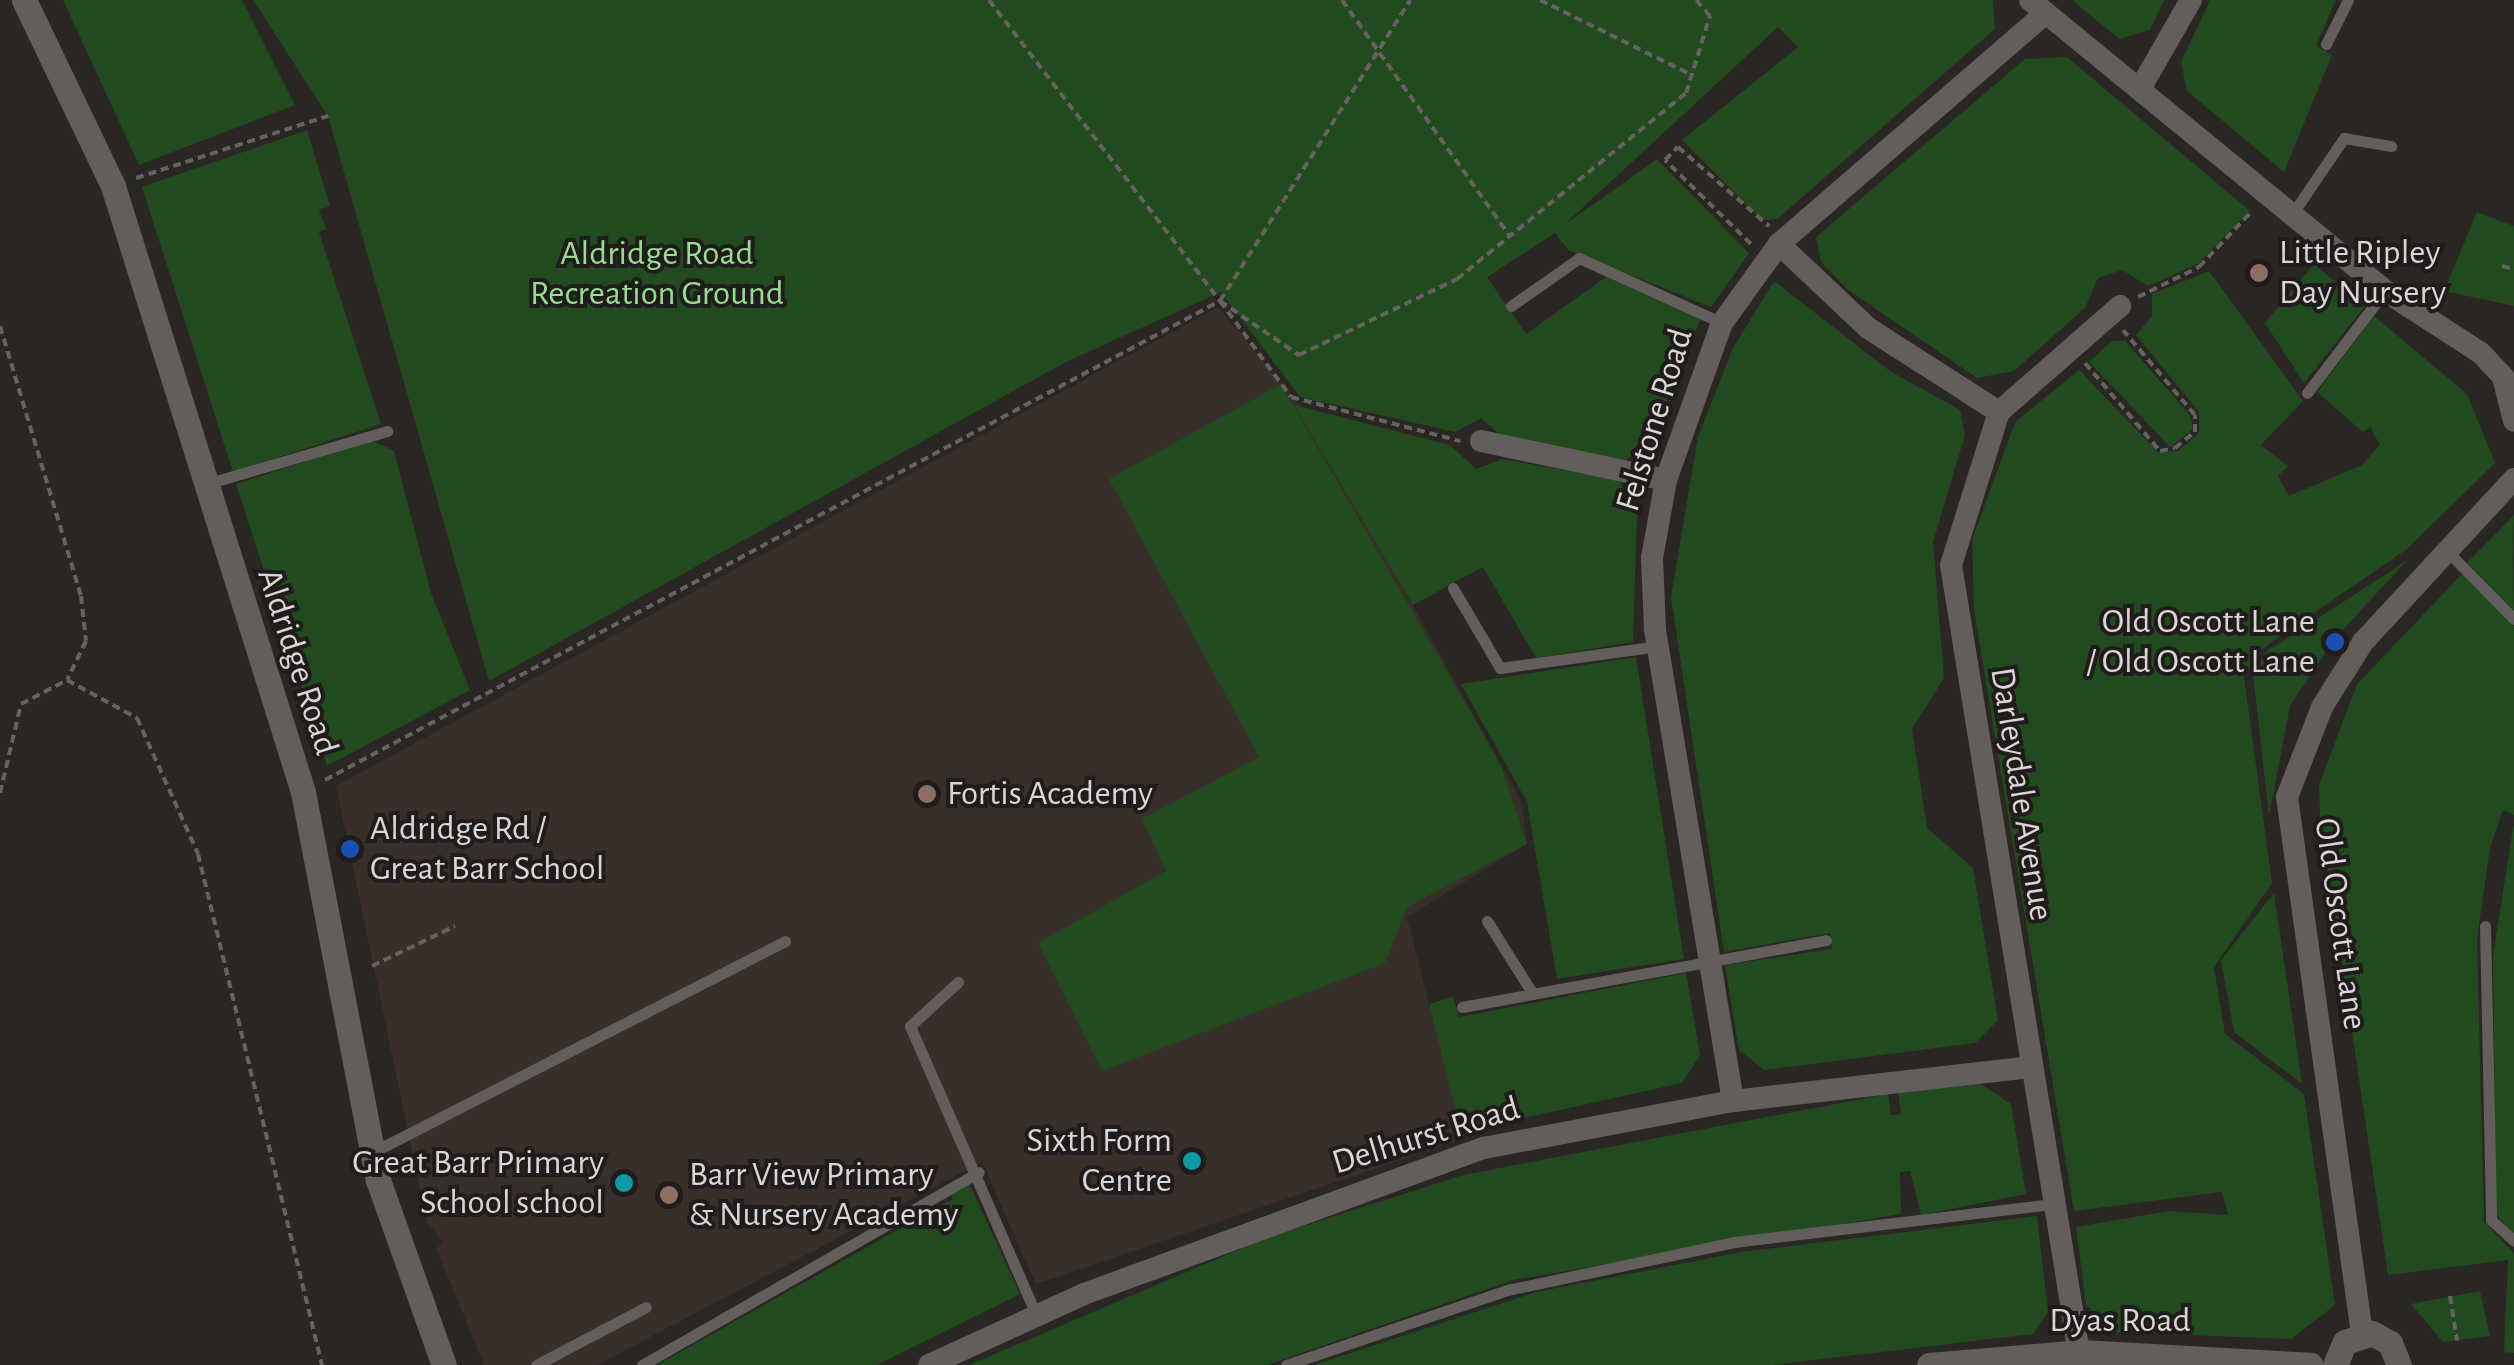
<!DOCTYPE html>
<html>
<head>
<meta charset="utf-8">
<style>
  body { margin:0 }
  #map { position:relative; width:2514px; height:1365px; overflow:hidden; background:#2a2624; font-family:"Alegreya Sans",sans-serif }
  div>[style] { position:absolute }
  .built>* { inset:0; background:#382e2a }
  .green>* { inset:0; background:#214a1e }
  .path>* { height:4px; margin-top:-2px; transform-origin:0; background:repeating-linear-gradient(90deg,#666260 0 8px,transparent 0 13px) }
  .service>* { height:11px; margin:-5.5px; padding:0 5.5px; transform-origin:5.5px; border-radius:5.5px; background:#635e5c }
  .minor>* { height:22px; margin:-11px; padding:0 11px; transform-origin:11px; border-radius:11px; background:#635e5c }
  .tertiary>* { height:25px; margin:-12.5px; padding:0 12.5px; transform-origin:12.5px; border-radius:12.5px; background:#635e5c }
  .dots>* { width:28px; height:28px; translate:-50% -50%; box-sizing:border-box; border:5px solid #201c1b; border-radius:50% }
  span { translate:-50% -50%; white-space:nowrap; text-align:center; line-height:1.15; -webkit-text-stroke:8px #201c1b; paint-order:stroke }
  .poi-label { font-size:35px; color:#d9d6d5 }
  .left { translate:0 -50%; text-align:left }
  .right { translate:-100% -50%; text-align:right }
  .park-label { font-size:35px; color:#97dd91 }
  .street-label { font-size:35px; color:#d9d6d5 }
</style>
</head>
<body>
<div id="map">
  <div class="built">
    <i style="clip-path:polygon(1218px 307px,1306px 412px,1522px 803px,1527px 844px,1407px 917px,1463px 1139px,1036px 1284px,982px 1162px,597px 1365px,484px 1365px,437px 1250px,442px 1240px,427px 1223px,336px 786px)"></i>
  </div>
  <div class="green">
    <i style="clip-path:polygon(63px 0,242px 0,295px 105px,139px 165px)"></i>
    <i style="clip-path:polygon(253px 0,1993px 0,1995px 29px,1777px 219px,1762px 220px,1682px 140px,1798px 47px,1778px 27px,1564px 225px,1657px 159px,1749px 253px,1711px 307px,1568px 250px,1555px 233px,1487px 277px,1526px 334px,1606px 277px,1701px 318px,1650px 442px,1621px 463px,1503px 438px,1481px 418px,1455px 432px,1300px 397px,1221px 292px,1066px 362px,489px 681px,328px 116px)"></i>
    <i style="clip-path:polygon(2072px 0,2164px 0,2150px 30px,2119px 39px)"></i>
    <i style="clip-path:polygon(2210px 0,2336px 0,2316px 46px,2332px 55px,2284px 172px,2187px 91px,2181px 62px)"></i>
    <i style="clip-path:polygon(2067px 57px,2250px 211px,2198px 264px,2148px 286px,2122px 270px,2098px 278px,2085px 308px,2014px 371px,1977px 378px,1848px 290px,1821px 262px,1816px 237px,2025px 59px)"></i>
    <i style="clip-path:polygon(307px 130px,330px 206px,319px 210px,326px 229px,319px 232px,381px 424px,233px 472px,142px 187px)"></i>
    <i style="clip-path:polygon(2477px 212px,2514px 226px,2514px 306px,2444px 291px)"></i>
    <i style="clip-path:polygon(2314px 264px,2365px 306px,2304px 383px,2265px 323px)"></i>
    <i style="clip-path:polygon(2209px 271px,2303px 401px,2261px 445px,2288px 466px,2278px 476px,2289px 496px,2362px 465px,2380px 445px,2370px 427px,2363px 432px,2317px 392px,2374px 316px,2467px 394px,2495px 463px,2407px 549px,2259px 651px,2244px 677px,2272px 883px,2214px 967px,2225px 1034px,2304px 1094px,2335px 1305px,2291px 1339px,2115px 1332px,2086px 1305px,2076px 1227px,2169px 1211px,2228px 1215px,2222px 1192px,2074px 1211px,1974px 610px,1972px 540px,2015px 422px,2079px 370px,2158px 452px,2178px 451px,2199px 433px,2199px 412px,2136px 335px,2152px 316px,2152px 294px)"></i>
    <i style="clip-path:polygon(1774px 281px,1890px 371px,1960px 410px,1965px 435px,1933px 542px,1944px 678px,1912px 729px,1927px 828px,1973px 868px,1998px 1020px,1975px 1043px,1764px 1070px,1739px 1050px,1725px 965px,1832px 949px,1830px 933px,1724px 952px,1671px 597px,1698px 436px,1733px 348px)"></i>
    <i style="clip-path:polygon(2112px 341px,2125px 341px,2190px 415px,2193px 429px,2170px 447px,2089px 362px)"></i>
    <i style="clip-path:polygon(1281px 384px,1501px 765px,1527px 844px,1407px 907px,1385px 963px,1102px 1071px,1038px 943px,1166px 871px,1142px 819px,1259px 757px,1109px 479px)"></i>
    <i style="clip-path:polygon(1294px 405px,1450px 445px,1476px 469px,1502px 459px,1619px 480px,1637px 515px,1633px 642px,1536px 658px,1483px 567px,1413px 605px)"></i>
    <i style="clip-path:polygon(372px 440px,394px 451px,431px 593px,470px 690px,327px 766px,236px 484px)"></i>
    <i style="clip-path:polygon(2514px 515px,2513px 561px,2514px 610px,2467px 563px)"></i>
    <i style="clip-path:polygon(2406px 561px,2333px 641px,2290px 706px,2269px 816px,2253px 674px,2266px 652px)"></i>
    <i style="clip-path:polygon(2462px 574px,2514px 626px,2514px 815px,2503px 810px,2490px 848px,2477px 939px,2484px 1222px,2514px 1253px,2514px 1353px,2504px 1352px,2508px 1260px,2388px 1275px,2320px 815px,2319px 785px,2357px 684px)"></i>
    <i style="clip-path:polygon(1636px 657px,1684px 959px,1557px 979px,1527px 802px,1461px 684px)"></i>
    <i style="clip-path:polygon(2514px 822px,2514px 1237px,2496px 1213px,2493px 956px)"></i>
    <i style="clip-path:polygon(2274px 893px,2302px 1084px,2234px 1032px,2221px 960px)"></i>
    <i style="clip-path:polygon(1686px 973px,1700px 1055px,1682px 1083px,1461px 1132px,1429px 1004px,1453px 997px,1459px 1017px)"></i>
    <i style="clip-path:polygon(1981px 1084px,2011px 1104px,2026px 1194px,1921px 1215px,1910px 1171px,1900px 1172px,1901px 1214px,1513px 1280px,1267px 1365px,969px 1365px,1266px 1238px,1463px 1175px,1888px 1094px,1891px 1115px,1901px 1114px,1898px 1092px)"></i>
    <i style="clip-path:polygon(968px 1181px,1020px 1294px,877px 1365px,657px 1365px,953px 1199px,950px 1189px)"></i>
    <i style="clip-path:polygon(2037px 1216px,2048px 1312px,2033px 1334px,1772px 1365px,1314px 1365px,1536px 1292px,1741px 1252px)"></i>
    <i style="clip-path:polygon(2480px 1291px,2490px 1336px,2443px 1342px,2411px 1304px)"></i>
  </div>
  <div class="path">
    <i style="left:989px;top:0;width:379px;rotate:52.5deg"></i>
    <i style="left:1220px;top:301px;width:96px;rotate:34.4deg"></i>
    <i style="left:1299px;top:355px;width:175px;rotate:-25.7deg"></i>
    <i style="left:1457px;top:279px;width:295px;rotate:-39.1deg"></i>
    <i style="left:1686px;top:93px;width:81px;rotate:-72.7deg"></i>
    <i style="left:1710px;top:16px;width:21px;rotate:-131deg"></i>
    <i style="left:1342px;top:0;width:290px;rotate:54.6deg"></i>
    <i style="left:1540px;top:0;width:169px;rotate:26.3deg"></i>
    <i style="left:136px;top:178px;width:202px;rotate:-17.9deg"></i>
    <i style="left:1751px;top:244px;width:120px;rotate:-135.7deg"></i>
    <i style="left:1665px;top:160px;width:18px;rotate:-45deg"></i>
    <i style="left:1678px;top:147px;width:121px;rotate:41deg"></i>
    <i style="left:2502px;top:266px;width:12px;rotate:14deg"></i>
    <i style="left:2138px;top:297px;width:68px;rotate:-26.2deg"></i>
    <i style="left:2199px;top:267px;width:77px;rotate:-46.6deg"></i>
    <i style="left:1220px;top:301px;width:356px;rotate:-57.7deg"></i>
    <i style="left:0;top:326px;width:282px;rotate:73.3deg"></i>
    <i style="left:81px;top:596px;width:45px;rotate:83.7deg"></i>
    <i style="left:86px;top:641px;width:43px;rotate:116deg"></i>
    <i style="left:2085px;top:363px;width:116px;rotate:49.6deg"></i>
    <i style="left:2160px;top:451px;width:15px;rotate:-11deg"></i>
    <i style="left:2175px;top:448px;width:26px;rotate:-39deg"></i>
    <i style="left:2195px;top:432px;width:17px;rotate:-90deg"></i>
    <i style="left:2195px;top:415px;width:111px;rotate:-130.3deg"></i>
    <i style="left:325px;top:780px;width:1015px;rotate:-28.16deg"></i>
    <i style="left:1220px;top:301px;width:119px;rotate:53.5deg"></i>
    <i style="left:1291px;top:397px;width:175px;rotate:14.6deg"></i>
    <i style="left:0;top:793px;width:91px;rotate:-76.7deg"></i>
    <i style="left:21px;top:704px;width:52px;rotate:-27.6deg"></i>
    <i style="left:67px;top:680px;width:80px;rotate:28.5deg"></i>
    <i style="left:137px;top:718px;width:149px;rotate:65.8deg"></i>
    <i style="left:198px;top:854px;width:526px;rotate:76.36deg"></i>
    <i style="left:372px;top:966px;width:92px;rotate:-25.7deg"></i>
    <i style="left:2450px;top:1296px;width:45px;rotate:81deg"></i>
  </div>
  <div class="service">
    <i style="left:2326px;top:44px;width:49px;rotate:-63.4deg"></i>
    <i style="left:2293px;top:213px;width:91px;rotate:-55.8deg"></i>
    <i style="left:2344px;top:138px;width:48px;rotate:9.7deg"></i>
    <i style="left:1511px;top:306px;width:83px;rotate:-35.2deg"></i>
    <i style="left:1579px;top:258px;width:157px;rotate:24.4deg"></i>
    <i style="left:2307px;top:393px;width:128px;rotate:-52.6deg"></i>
    <i style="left:206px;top:484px;width:189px;rotate:-16.3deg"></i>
    <i style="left:2446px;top:550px;width:97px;rotate:45.4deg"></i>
    <i style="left:1453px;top:588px;width:93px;rotate:59.6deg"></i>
    <i style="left:1500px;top:668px;width:160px;rotate:-7.9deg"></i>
    <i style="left:1487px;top:921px;width:86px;rotate:57.8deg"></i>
    <i style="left:2485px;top:926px;width:294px;rotate:88.8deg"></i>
    <i style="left:2491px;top:1220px;width:31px;rotate:42deg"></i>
    <i style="left:958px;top:982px;width:65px;rotate:137.5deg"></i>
    <i style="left:910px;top:1026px;width:315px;rotate:66.4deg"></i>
    <i style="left:1462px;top:1007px;width:370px;rotate:-10.4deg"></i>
    <i style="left:373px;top:1152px;width:463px;rotate:-27.1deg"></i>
    <i style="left:536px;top:1365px;width:124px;rotate:-27.8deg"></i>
    <i style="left:642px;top:1365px;width:388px;rotate:-29.8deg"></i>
    <i style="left:1286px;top:1365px;width:233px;rotate:-18.7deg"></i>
    <i style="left:1507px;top:1290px;width:232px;rotate:-11.9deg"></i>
    <i style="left:1734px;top:1242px;width:323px;rotate:-6.8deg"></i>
  </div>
  <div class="minor">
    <i style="left:2030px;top:0;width:459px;rotate:39.3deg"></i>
    <i style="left:2385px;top:291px;width:114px;rotate:32.9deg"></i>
    <i style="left:2481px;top:353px;width:33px;rotate:47deg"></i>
    <i style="left:2503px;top:377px;width:45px;rotate:76deg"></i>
    <i style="left:2141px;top:87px;width:100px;rotate:-60.1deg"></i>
    <i style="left:1779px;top:244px;width:122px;rotate:43.3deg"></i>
    <i style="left:1868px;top:328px;width:156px;rotate:32.7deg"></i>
    <i style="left:1481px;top:441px;width:189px;rotate:11.9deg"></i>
    <i style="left:1733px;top:1101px;width:479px;rotate:-99.4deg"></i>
    <i style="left:1655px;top:628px;width:70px;rotate:-92.5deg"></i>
    <i style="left:1652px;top:558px;width:79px;rotate:-79.8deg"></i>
    <i style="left:1666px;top:480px;width:167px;rotate:-70.4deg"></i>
    <i style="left:1722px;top:323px;width:97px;rotate:-54.2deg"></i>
    <i style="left:1779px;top:244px;width:353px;rotate:-40.9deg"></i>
    <i style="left:2362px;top:1334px;width:542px;rotate:-97.95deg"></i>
    <i style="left:2287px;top:797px;width:97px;rotate:-68.7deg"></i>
    <i style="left:2322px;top:707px;width:77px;rotate:-57.8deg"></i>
    <i style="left:2363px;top:642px;width:222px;rotate:-47.2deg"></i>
    <i style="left:929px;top:1365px;width:170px;rotate:-24.6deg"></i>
    <i style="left:1084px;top:1294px;width:426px;rotate:-20.1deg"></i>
    <i style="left:1484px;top:1148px;width:253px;rotate:-10.7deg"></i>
    <i style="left:1733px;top:1101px;width:299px;rotate:-6.5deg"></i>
    <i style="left:2081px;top:1365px;width:810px;rotate:-99.23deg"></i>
    <i style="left:1951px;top:565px;width:160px;rotate:-72.6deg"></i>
    <i style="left:1999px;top:412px;width:161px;rotate:-41.2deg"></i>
  </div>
  <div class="tertiary">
    <i style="left:24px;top:0;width:206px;rotate:64.4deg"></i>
    <i style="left:113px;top:186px;width:635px;rotate:72.59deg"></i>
    <i style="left:303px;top:792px;width:395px;rotate:79.1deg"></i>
    <i style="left:378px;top:1180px;width:196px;rotate:70.4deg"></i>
    <i style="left:1929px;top:1365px;width:153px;rotate:-4.9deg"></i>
    <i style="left:2081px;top:1352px;width:230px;rotate:3.2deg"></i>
    <i style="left:2335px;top:1365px;width:25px;rotate:-67deg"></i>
    <i style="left:2345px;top:1342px;width:28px;rotate:-18deg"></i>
    <i style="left:2372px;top:1333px;width:21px;rotate:29deg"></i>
    <i style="left:2390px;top:1343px;width:24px;rotate:68deg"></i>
  </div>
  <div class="dots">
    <i style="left:2259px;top:273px;background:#8d6e63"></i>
    <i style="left:2335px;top:642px;background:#1a4fb4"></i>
    <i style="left:927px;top:794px;background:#8d6e63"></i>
    <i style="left:350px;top:849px;background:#1a4fb4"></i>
    <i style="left:1192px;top:1161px;background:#0f9aa8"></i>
    <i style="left:624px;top:1183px;background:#0f9aa8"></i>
    <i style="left:669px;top:1195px;background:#8d6e63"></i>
  </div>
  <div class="poi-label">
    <span class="left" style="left:2279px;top:273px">Little Ripley<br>Day Nursery</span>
    <span class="right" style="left:2315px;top:642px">Old Oscott Lane<br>/ Old Oscott Lane</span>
    <span class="left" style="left:947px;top:794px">Fortis Academy</span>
    <span class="left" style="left:370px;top:849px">Aldridge Rd /<br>Great Barr School</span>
    <span class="right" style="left:1172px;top:1161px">Sixth Form<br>Centre</span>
    <span class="right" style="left:604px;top:1183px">Great Barr Primary<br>School school</span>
    <span class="left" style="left:689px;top:1195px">Barr View Primary<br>&amp; Nursery Academy</span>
  </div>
  <div class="park-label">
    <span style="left:657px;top:274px">Aldridge Road<br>Recreation Ground</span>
  </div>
  <div class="street-label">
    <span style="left:1655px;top:420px;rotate:-73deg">Felstone Road</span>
    <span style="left:297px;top:662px;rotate:72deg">Aldridge Road</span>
    <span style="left:2021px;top:794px;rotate:81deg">Darleydale Avenue</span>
    <span style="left:2340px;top:924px;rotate:82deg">Old Oscott Lane</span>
    <span style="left:1426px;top:1136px;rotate:-17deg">Delhurst Road</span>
    <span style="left:2120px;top:1321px">Dyas Road</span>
  </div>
</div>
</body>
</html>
